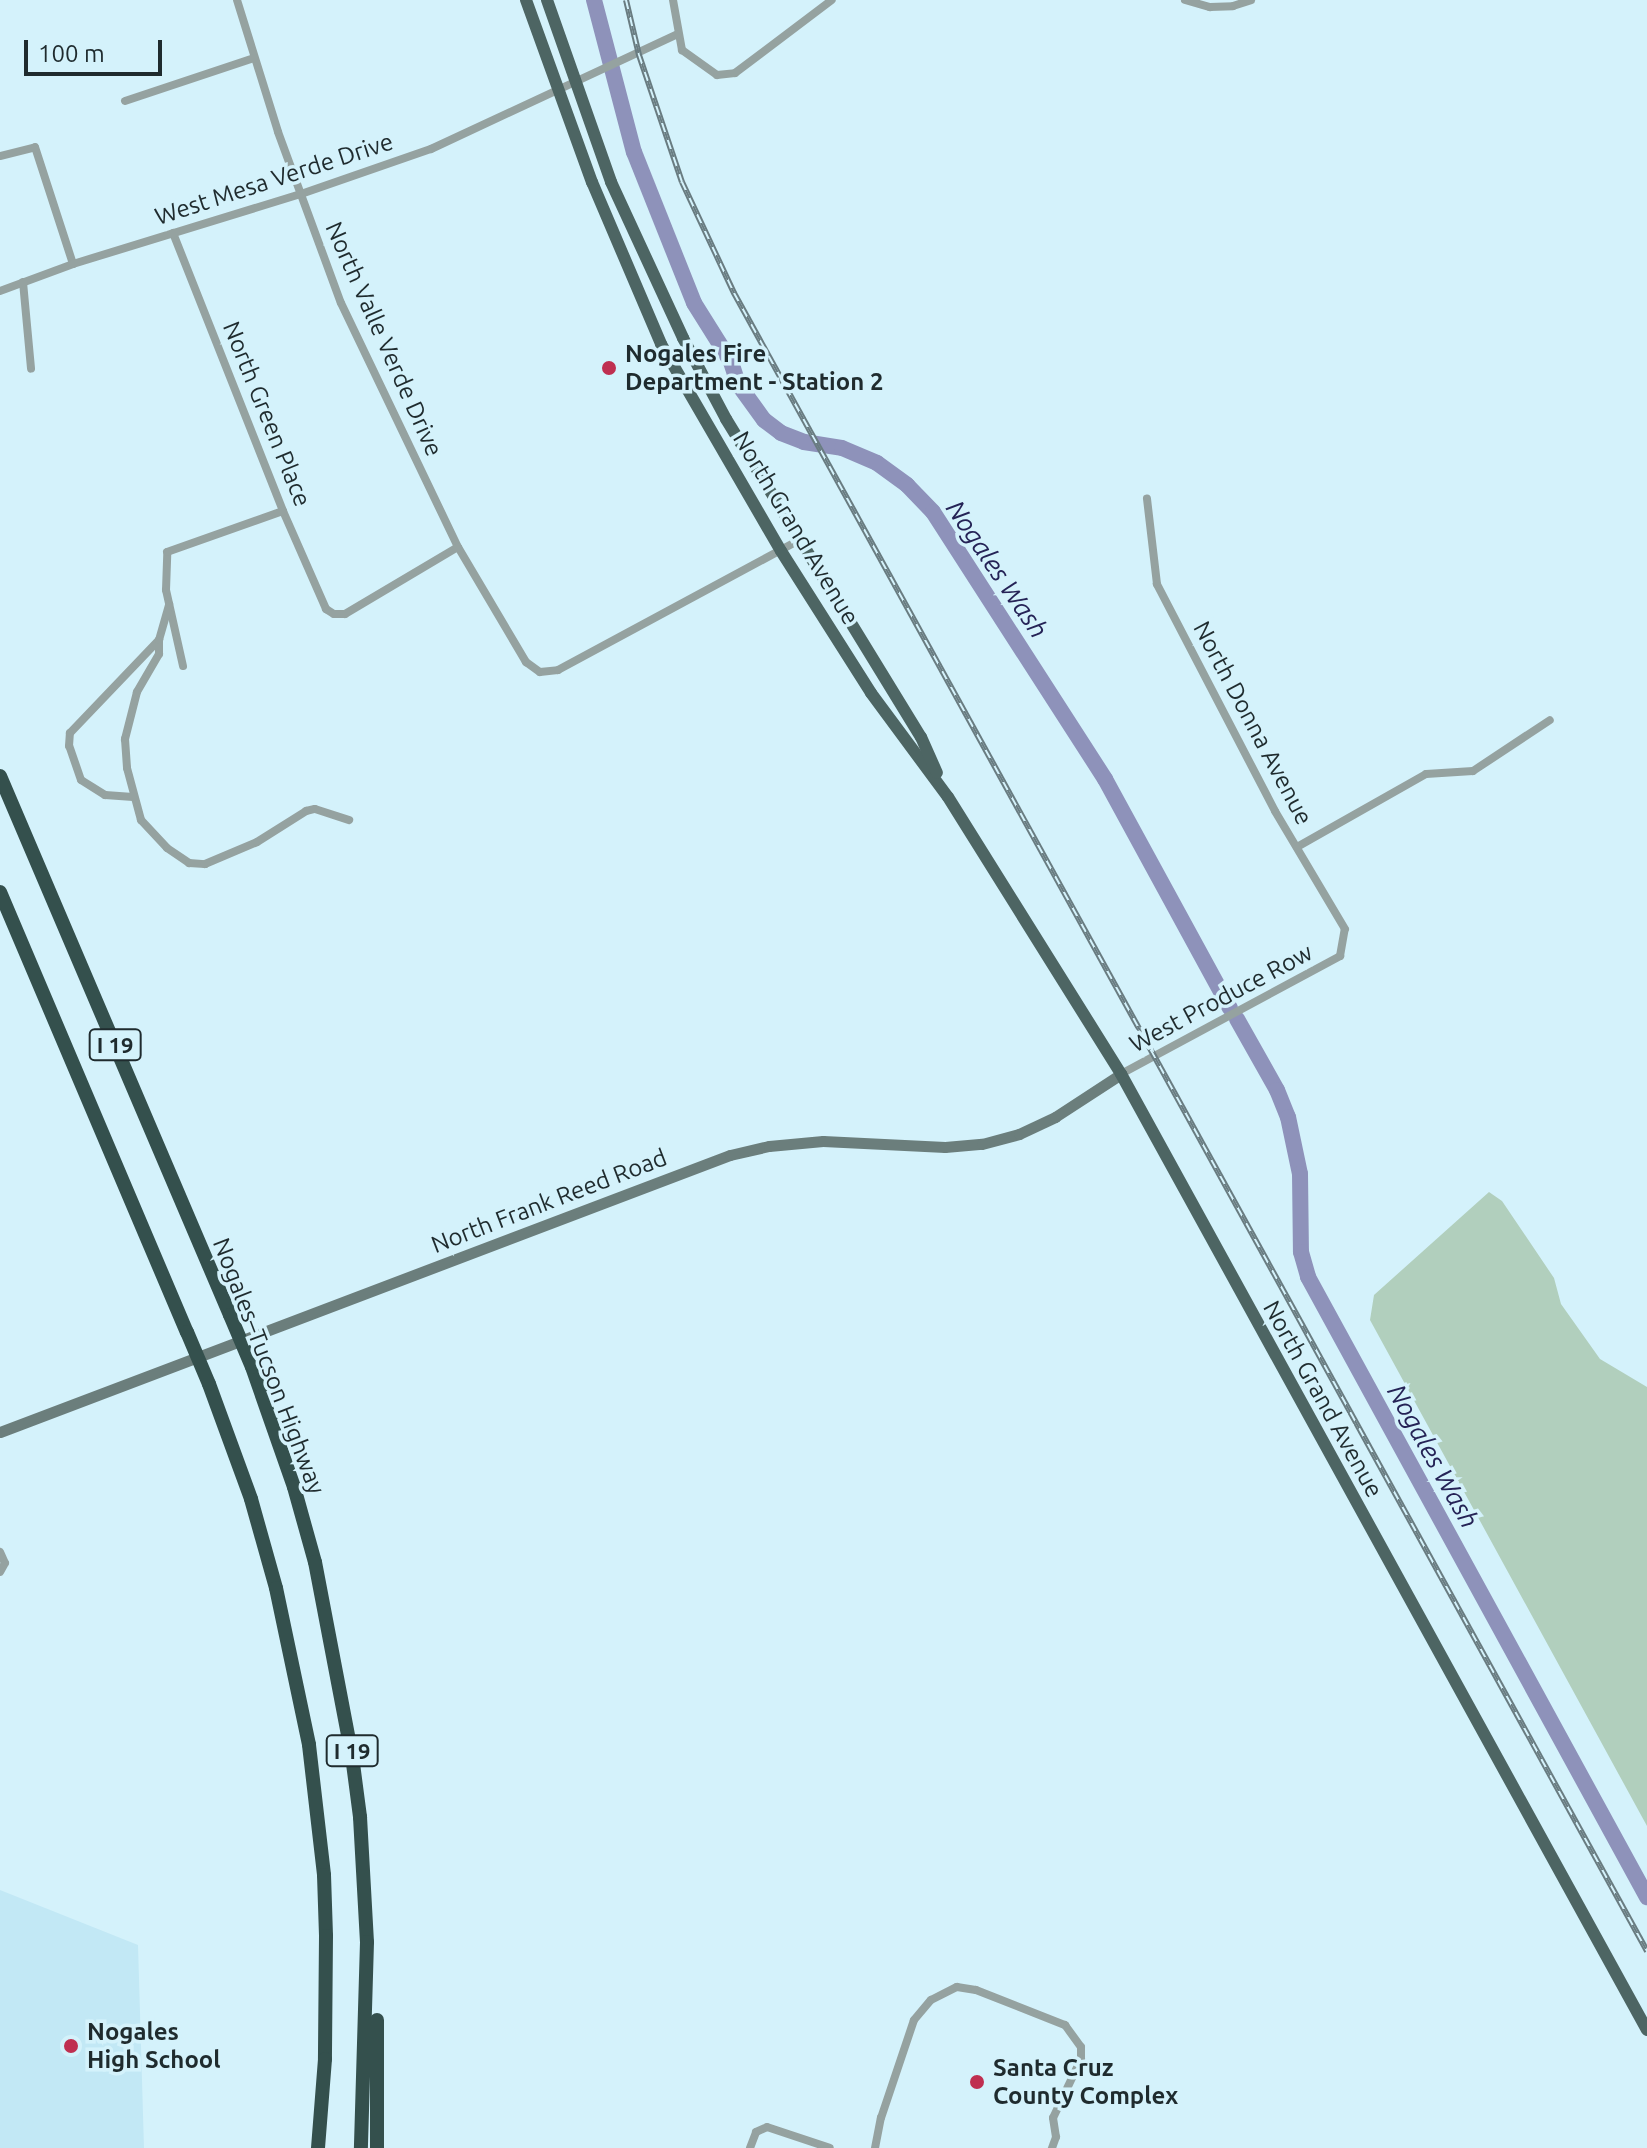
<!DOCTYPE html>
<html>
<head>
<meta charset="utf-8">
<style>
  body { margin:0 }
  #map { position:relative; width:1647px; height:2148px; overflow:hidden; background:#d4f2fb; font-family:Ubuntu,sans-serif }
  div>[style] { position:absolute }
  .built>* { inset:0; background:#c2e8f5 }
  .green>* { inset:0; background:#b1cfbd }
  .river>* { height:16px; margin:-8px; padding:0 8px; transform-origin:8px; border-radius:8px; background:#8e92ba }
  .street>* { height:8px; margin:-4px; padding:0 4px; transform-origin:4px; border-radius:4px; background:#95a2a0 }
  .secondary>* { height:11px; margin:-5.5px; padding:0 5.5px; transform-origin:5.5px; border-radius:5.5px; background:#6b7e7c }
  .primary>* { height:12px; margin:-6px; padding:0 6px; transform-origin:6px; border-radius:6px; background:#4d6563 }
  .highway>* { height:14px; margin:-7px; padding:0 7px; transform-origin:7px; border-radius:7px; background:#34504d }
  .rail>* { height:6px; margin-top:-3px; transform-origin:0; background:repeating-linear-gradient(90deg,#d4f2fb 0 9px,#697c81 0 18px); box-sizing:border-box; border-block:2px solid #697c81 }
  .highway-bridge>* { height:14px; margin:-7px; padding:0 7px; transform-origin:7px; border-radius:7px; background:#34504d }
  .dots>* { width:22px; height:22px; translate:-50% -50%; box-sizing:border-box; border:4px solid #d4f2fb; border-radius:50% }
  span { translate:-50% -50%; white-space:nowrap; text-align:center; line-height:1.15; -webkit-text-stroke:7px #d4f2fb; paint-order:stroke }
  .shield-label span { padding:2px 6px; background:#d4f2fb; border:2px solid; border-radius:6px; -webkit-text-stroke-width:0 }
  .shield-label { font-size:22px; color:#1f2b2e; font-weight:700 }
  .street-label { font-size:24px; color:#1f2b2e }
  .poi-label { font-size:24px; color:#1f2b2e; font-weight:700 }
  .left { translate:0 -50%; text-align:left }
  .water-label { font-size:26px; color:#252356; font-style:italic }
  .scale { position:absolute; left:24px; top:40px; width:138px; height:36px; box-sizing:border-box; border:4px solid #1f2b2e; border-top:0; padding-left:10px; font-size:24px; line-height:28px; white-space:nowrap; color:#1f2b2e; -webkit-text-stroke:6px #d4f2fb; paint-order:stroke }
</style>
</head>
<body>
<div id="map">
  <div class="built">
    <i style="clip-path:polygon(0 1890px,138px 1945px,144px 2148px,0 2148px)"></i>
  </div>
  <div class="green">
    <i style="clip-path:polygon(1489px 1192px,1502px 1201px,1554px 1278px,1561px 1304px,1600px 1359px,1647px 1387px,1647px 1826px,1370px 1320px,1374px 1295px)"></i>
  </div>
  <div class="river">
    <i style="left:594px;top:0;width:157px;rotate:75.3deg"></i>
    <i style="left:634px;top:152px;width:162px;rotate:68.3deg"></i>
    <i style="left:694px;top:303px;width:70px;rotate:57.9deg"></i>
    <i style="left:731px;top:362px;width:23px;rotate:72deg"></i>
    <i style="left:738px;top:384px;width:44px;rotate:54.2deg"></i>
    <i style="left:764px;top:420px;width:21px;rotate:37deg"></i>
    <i style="left:781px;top:433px;width:25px;rotate:21deg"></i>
    <i style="left:804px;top:442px;width:38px;rotate:9deg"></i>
    <i style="left:842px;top:448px;width:38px;rotate:23deg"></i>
    <i style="left:877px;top:463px;width:37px;rotate:36deg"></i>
    <i style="left:907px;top:485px;width:37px;rotate:46deg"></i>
    <i style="left:933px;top:512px;width:318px;rotate:57.2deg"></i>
    <i style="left:1105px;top:779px;width:261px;rotate:61.4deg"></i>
    <i style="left:1237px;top:1019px;width:81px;rotate:60.6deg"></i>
    <i style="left:1277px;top:1090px;width:29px;rotate:68deg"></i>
    <i style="left:1288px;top:1117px;width:58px;rotate:78.1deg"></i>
    <i style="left:1300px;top:1174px;width:78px;rotate:89.3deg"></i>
    <i style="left:1301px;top:1252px;width:26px;rotate:74deg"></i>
    <i style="left:1308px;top:1277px;width:707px;rotate:61.33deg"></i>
  </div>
  <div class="street">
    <i style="left:237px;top:0;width:138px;rotate:72.7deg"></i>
    <i style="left:278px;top:132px;width:182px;rotate:69.8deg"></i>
    <i style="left:341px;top:303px;width:271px;rotate:64.4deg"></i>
    <i style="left:458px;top:547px;width:134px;rotate:59.4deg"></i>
    <i style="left:526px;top:662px;width:17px;rotate:36deg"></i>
    <i style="left:540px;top:672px;width:18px;rotate:-6deg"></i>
    <i style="left:558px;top:670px;width:274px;rotate:-28.3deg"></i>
    <i style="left:673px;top:0;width:51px;rotate:79.8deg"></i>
    <i style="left:682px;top:50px;width:43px;rotate:35.5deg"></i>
    <i style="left:717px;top:75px;width:18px;rotate:-6deg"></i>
    <i style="left:735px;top:73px;width:121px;rotate:-37deg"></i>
    <i style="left:1185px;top:0;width:26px;rotate:16deg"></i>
    <i style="left:1210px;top:7px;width:23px;rotate:-2deg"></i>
    <i style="left:1233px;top:6px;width:19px;rotate:-18deg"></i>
    <i style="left:125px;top:101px;width:136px;rotate:-18.4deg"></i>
    <i style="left:0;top:156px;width:36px;rotate:-14deg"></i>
    <i style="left:35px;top:147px;width:123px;rotate:72deg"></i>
    <i style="left:173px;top:233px;width:299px;rotate:68.4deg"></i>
    <i style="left:283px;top:511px;width:107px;rotate:66.3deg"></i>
    <i style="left:326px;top:609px;width:9px;rotate:32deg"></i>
    <i style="left:334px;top:614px;width:11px"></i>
    <i style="left:345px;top:614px;width:131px;rotate:-30.7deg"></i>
    <i style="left:23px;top:282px;width:87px;rotate:84.7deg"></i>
    <i style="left:0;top:291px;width:78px;rotate:-20.3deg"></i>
    <i style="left:73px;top:264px;width:239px;rotate:-17.1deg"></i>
    <i style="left:301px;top:194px;width:138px;rotate:-19.1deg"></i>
    <i style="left:431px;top:149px;width:272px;rotate:-25deg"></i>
    <i style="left:159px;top:640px;width:14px;rotate:90deg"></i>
    <i style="left:159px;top:654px;width:44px;rotate:120.1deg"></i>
    <i style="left:137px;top:692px;width:49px;rotate:104.3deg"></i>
    <i style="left:125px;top:739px;width:29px;rotate:86deg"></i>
    <i style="left:127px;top:768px;width:54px;rotate:74.9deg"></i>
    <i style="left:141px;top:820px;width:38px;rotate:47deg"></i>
    <i style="left:167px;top:848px;width:27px;rotate:34deg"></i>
    <i style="left:189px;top:863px;width:16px;rotate:4deg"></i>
    <i style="left:205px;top:864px;width:56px;rotate:-22.9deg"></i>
    <i style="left:257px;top:842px;width:58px;rotate:-32.3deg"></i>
    <i style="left:306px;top:811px;width:9px;rotate:-13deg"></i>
    <i style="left:315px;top:809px;width:36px;rotate:18deg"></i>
    <i style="left:183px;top:666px;width:78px;rotate:-102.6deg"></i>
    <i style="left:166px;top:590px;width:38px;rotate:-88deg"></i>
    <i style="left:167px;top:552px;width:123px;rotate:-19.5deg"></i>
    <i style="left:133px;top:797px;width:28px;rotate:-176deg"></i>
    <i style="left:105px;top:795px;width:28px;rotate:-148deg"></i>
    <i style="left:81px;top:780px;width:36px;rotate:-109deg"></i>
    <i style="left:69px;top:746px;width:13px;rotate:-86deg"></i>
    <i style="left:70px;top:733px;width:129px;rotate:-46.3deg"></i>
    <i style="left:159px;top:640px;width:37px;rotate:-74deg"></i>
    <i style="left:1297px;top:847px;width:148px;rotate:-29.5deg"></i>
    <i style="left:1426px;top:774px;width:47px;rotate:-3.7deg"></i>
    <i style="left:1473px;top:771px;width:92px;rotate:-33.5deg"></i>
    <i style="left:1121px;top:1074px;width:249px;rotate:-28.3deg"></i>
    <i style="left:1340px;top:956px;width:27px;rotate:-80deg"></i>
    <i style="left:1345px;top:929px;width:137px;rotate:-120.7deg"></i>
    <i style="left:1275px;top:811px;width:256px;rotate:-117.5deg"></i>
    <i style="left:1157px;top:584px;width:86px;rotate:-96.7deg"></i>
    <i style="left:0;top:1552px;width:12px;rotate:66deg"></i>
    <i style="left:5px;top:1563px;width:10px;rotate:119deg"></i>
    <i style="left:750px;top:2148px;width:17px;rotate:-69deg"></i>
    <i style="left:756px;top:2132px;width:12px;rotate:-24deg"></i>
    <i style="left:767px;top:2127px;width:66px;rotate:18.4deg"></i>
    <i style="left:875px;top:2148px;width:31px;rotate:-79deg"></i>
    <i style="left:881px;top:2118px;width:103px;rotate:-71.4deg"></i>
    <i style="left:914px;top:2020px;width:26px;rotate:-50deg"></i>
    <i style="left:931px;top:2000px;width:29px;rotate:-27deg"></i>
    <i style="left:957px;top:1987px;width:19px;rotate:9deg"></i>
    <i style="left:976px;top:1990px;width:96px;rotate:21.5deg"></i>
    <i style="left:1065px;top:2025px;width:27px;rotate:54deg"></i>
    <i style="left:1081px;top:2047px;width:12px;rotate:90deg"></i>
    <i style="left:1081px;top:2059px;width:65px;rotate:115.4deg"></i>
    <i style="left:1053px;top:2118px;width:19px;rotate:81deg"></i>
    <i style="left:1056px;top:2137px;width:12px;rotate:110deg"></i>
  </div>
  <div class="secondary">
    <i style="left:0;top:1432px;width:781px;rotate:-20.78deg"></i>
    <i style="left:730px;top:1155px;width:40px;rotate:-13deg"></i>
    <i style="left:769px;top:1146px;width:54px;rotate:-5.3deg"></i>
    <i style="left:823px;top:1141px;width:122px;rotate:2.8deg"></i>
    <i style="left:945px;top:1147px;width:37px;rotate:-5deg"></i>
    <i style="left:982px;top:1144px;width:38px;rotate:-15deg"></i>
    <i style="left:1019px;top:1134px;width:40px;rotate:-25deg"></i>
    <i style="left:1055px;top:1117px;width:79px;rotate:-33.1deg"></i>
  </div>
  <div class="primary">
    <i style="left:526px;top:0;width:194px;rotate:70.1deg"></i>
    <i style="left:592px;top:182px;width:176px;rotate:66.9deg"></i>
    <i style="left:661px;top:344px;width:239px;rotate:59.9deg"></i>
    <i style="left:781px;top:551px;width:168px;rotate:57.6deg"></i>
    <i style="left:871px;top:693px;width:129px;rotate:53.5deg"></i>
    <i style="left:948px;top:797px;width:327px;rotate:58deg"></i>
    <i style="left:1121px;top:1074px;width:1091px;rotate:61.18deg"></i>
    <i style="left:547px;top:0;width:193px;rotate:70.6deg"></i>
    <i style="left:611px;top:182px;width:172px;rotate:65.2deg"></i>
    <i style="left:683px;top:338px;width:92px;rotate:62deg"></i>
    <i style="left:726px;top:419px;width:373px;rotate:58.5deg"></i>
    <i style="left:921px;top:737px;width:39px;rotate:66deg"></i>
  </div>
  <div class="highway">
    <i style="left:0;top:776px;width:586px;rotate:66.89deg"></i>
    <i style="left:0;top:892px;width:478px;rotate:67deg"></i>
    <i style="left:252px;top:1367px;width:127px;rotate:70.7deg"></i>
    <i style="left:294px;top:1487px;width:78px;rotate:74.4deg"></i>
    <i style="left:315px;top:1562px;width:197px;rotate:79.2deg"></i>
    <i style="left:352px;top:1756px;width:62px;rotate:82.5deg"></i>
    <i style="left:360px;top:1817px;width:125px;rotate:86.8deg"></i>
    <i style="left:367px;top:1942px;width:206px;rotate:91.7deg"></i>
    <i style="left:209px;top:1384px;width:122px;rotate:69.9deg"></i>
    <i style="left:251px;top:1499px;width:92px;rotate:74.3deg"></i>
    <i style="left:276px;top:1588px;width:160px;rotate:78.1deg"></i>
    <i style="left:309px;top:1745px;width:131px;rotate:83.4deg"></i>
    <i style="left:324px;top:1875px;width:61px;rotate:88.1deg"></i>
    <i style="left:326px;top:1936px;width:123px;rotate:90.5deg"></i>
    <i style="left:325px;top:2059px;width:89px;rotate:94.5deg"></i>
    <i style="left:377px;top:2020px;width:128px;rotate:90deg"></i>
  </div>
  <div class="rail">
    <i style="left:626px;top:0;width:57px;rotate:76.7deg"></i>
    <i style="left:639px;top:55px;width:134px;rotate:71.3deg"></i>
    <i style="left:682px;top:182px;width:123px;rotate:64.9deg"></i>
    <i style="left:734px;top:293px;width:1893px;rotate:61.16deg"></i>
  </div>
  <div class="highway-bridge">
    <i style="left:230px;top:1315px;width:56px;rotate:67.1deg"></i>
    <i style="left:187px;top:1332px;width:56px;rotate:67.1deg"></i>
  </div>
  <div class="dots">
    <i style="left:609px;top:368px;background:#bf2f50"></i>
    <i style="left:71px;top:2046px;background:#bf2f50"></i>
    <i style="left:977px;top:2082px;background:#bf2f50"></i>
  </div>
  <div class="shield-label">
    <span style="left:115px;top:1045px">I 19</span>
    <span style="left:352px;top:1751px">I 19</span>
  </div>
  <div class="street-label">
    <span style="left:274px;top:179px;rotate:-18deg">West Mesa Verde Drive</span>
    <span style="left:384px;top:339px;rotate:66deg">North Valle Verde Drive</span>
    <span style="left:267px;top:414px;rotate:68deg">North Green Place</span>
    <span style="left:796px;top:528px;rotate:59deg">North Grand Avenue</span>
    <span style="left:1253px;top:723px;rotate:62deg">North Donna Avenue</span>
    <span style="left:1221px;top:998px;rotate:-28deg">West Produce Row</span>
    <span style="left:549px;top:1201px;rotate:-21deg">North Frank Reed Road</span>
    <span style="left:269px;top:1366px;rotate:69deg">Nogales–Tucson Highway</span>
    <span style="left:1323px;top:1399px;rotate:61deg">North Grand Avenue</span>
  </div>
  <div class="poi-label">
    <span class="left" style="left:625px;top:368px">Nogales Fire<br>Department - Station 2</span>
    <span class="left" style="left:87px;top:2046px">Nogales<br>High School</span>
    <span class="left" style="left:993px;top:2082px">Santa Cruz<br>County Complex</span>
  </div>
  <div class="water-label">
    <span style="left:997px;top:569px;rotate:56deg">Nogales Wash</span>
    <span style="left:1433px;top:1456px;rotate:61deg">Nogales Wash</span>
  </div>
  <div class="scale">100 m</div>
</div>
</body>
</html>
